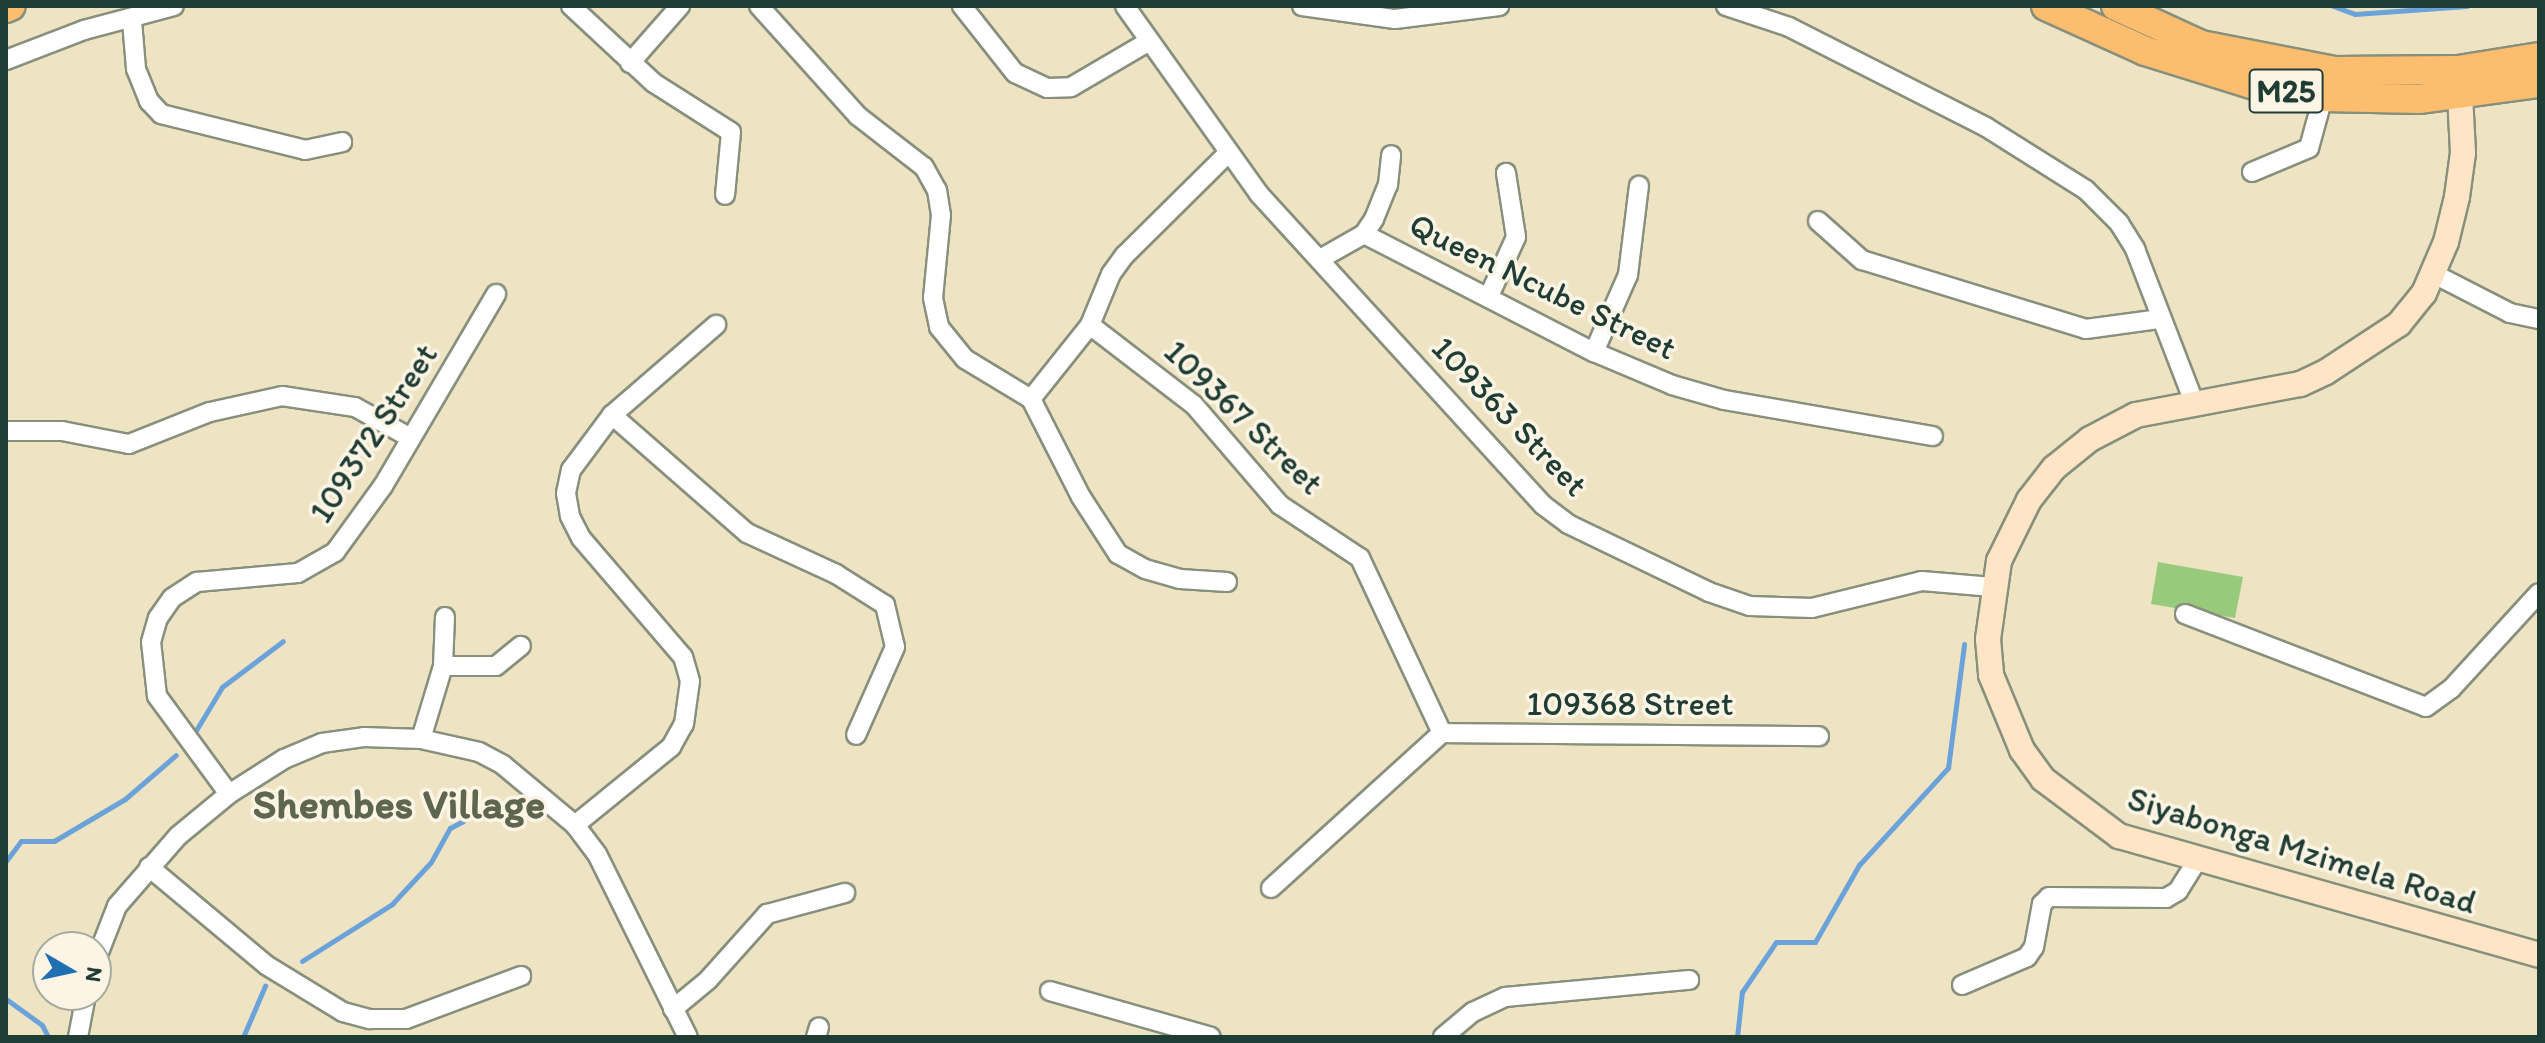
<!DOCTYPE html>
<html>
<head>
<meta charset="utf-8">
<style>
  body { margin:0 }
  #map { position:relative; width:2545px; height:1043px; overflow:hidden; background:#eee4c4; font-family:Itim,sans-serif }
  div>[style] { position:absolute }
  .green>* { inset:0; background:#97ca7b }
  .stream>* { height:5px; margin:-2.5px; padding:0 2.5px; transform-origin:2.5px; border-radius:2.5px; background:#6aa2d9 }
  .roads { filter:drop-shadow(2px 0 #86907c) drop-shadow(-2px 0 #86907c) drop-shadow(0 2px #86907c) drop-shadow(0 -2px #86907c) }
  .street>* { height:18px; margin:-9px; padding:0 9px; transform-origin:9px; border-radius:9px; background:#fff }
  .secondary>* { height:24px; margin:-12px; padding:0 12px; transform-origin:12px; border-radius:12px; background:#fee5c5 }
  .primary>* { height:28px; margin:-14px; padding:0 14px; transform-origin:14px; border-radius:14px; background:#fcbd6f }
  span { translate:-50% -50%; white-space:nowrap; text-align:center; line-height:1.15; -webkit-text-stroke:7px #fcf5e5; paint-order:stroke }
  .shield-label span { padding:2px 6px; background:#fcf5e5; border:2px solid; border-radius:6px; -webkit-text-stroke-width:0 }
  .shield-label { font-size:32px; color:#1f3d34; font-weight:700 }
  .street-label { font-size:34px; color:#1f3d34 }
  .district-label { font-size:42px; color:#5f6650; font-weight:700 }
  .frame { position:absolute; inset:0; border:8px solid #1f3d34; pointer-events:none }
  .north { position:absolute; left:32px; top:931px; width:80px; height:80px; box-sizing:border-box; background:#fcf5e5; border:2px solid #a4ab9e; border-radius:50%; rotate:99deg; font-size:22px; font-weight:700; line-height:32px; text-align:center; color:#1f3d34 }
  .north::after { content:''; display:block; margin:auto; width:28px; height:36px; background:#1f6fb2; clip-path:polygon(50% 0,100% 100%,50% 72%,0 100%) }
</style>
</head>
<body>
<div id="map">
  <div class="green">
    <i style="clip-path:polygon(2158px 562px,2243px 577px,2235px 618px,2151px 604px)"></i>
  </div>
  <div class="stream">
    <i style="left:2333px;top:6px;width:23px;rotate:20deg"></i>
    <i style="left:2355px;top:14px;width:112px;rotate:-4.1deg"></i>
    <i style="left:195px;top:732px;width:52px;rotate:-59deg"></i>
    <i style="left:222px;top:687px;width:76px;rotate:-37deg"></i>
    <i style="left:6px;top:861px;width:25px;rotate:-53deg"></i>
    <i style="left:21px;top:841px;width:33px"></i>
    <i style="left:54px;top:841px;width:82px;rotate:-30.6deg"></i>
    <i style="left:125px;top:799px;width:67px;rotate:-40.8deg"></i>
    <i style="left:302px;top:961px;width:107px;rotate:-32.3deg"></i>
    <i style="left:392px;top:904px;width:57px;rotate:-47.1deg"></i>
    <i style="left:431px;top:862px;width:39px;rotate:-61deg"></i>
    <i style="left:450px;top:828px;width:15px;rotate:-28deg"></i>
    <i style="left:6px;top:999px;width:44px;rotate:35.8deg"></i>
    <i style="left:42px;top:1025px;width:13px;rotate:63deg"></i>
    <i style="left:243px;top:1037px;width:56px;rotate:-66.7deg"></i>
    <i style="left:1737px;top:1037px;width:45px;rotate:-83.7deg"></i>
    <i style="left:1742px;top:992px;width:60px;rotate:-55.8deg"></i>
    <i style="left:1776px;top:942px;width:39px"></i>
    <i style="left:1815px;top:942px;width:89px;rotate:-60.3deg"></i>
    <i style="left:1859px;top:865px;width:132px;rotate:-47.5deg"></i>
    <i style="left:1948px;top:768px;width:125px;rotate:-82.6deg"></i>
  </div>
  <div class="roads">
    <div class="street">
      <i style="left:571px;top:6px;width:113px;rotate:42.9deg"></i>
      <i style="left:654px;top:83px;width:91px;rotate:32.5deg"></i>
      <i style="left:731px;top:132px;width:63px;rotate:95.4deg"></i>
      <i style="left:759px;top:6px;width:148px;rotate:48deg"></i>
      <i style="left:858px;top:116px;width:83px;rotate:37.7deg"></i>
      <i style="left:924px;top:167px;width:26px;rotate:61deg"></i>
      <i style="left:937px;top:190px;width:25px;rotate:81deg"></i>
      <i style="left:941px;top:215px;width:83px;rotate:95.5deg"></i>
      <i style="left:933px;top:298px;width:30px;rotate:78deg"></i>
      <i style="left:939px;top:327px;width:41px;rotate:50.9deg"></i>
      <i style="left:965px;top:359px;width:77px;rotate:31.2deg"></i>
      <i style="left:962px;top:6px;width:85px;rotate:51.7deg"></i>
      <i style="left:1015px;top:73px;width:35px;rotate:25deg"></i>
      <i style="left:1047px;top:88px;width:24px;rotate:-2deg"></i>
      <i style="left:1071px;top:87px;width:89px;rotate:-30.3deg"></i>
      <i style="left:1125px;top:6px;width:231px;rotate:54.5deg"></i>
      <i style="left:1259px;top:194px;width:421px;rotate:47.6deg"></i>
      <i style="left:1543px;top:505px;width:31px;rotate:37deg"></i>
      <i style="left:1568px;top:524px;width:157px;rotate:25.7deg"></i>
      <i style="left:1709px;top:592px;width:43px;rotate:18.9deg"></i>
      <i style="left:1750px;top:606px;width:62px;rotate:1.8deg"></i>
      <i style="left:1812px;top:608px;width:113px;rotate:-13.8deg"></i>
      <i style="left:1922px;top:581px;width:71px;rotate:4.8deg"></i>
      <i style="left:1302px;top:6px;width:94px;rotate:8deg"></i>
      <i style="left:1395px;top:19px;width:105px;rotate:-7.1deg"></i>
      <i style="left:1726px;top:6px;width:66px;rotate:18.4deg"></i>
      <i style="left:1789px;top:27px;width:221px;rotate:26.9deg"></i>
      <i style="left:1986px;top:127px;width:118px;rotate:32.2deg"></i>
      <i style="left:2086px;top:190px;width:47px;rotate:45deg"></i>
      <i style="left:2119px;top:223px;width:31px;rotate:58deg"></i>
      <i style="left:2135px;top:249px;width:164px;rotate:68.9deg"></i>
      <i style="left:132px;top:21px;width:48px;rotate:85.2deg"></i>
      <i style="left:136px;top:69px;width:35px;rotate:68deg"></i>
      <i style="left:149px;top:101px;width:18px;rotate:47deg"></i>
      <i style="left:161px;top:114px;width:148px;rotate:14deg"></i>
      <i style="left:305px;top:150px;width:38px;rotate:-12deg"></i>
      <i style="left:6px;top:60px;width:84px;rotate:-21deg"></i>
      <i style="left:84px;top:30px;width:93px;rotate:-14.9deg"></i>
      <i style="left:630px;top:63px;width:76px;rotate:-48.7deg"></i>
      <i style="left:2252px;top:172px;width:62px;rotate:-22.8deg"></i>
      <i style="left:2309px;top:148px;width:53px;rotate:-74.6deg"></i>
      <i style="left:1818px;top:221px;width:59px;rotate:41.6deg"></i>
      <i style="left:1862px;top:260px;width:234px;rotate:17.1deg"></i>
      <i style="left:2086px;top:329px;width:75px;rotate:-7.7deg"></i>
      <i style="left:1364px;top:234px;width:259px;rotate:27.2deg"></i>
      <i style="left:1594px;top:352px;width:85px;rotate:22.9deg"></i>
      <i style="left:1672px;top:385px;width:54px;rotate:16.1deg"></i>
      <i style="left:1724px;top:400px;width:212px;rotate:9.8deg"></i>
      <i style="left:1320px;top:259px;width:51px;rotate:-29.6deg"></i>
      <i style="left:1364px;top:234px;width:18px;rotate:-56deg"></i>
      <i style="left:1374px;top:219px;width:37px;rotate:-68deg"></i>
      <i style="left:1388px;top:185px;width:30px;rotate:-84deg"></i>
      <i style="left:2434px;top:274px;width:85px;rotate:27.2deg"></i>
      <i style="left:2510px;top:313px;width:30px;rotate:12deg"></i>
      <i style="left:1489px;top:296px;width:65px;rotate:-65.4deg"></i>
      <i style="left:1516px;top:237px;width:65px;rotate:-98.9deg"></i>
      <i style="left:1090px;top:325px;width:131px;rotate:37.6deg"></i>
      <i style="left:1194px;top:405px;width:132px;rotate:49.3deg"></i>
      <i style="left:1280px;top:505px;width:96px;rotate:33.5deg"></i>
      <i style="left:1360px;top:558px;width:193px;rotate:64.9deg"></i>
      <i style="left:1594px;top:352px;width:84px;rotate:-66.2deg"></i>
      <i style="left:1628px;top:275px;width:90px;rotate:-83deg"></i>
      <i style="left:612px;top:415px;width:179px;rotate:41.2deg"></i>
      <i style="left:747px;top:533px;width:98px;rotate:24.7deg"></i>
      <i style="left:836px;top:574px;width:58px;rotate:32.3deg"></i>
      <i style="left:885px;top:605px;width:43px;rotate:76.6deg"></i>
      <i style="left:895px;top:647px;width:96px;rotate:113.9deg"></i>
      <i style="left:6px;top:431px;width:56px"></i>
      <i style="left:62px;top:431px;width:68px;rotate:11deg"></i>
      <i style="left:129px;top:444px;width:87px;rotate:-21.6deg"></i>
      <i style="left:210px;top:412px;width:74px;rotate:-12.5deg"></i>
      <i style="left:282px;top:396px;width:74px;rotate:8.6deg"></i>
      <i style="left:355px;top:407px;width:64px;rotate:29deg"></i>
      <i style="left:1227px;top:582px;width:47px;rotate:-176.3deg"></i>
      <i style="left:1180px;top:579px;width:36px;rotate:-164deg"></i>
      <i style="left:1145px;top:569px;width:31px;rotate:-151deg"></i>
      <i style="left:1118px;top:554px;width:68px;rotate:-123deg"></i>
      <i style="left:1081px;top:497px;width:110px;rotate:-117deg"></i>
      <i style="left:1031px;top:399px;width:95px;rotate:-51.4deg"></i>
      <i style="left:1090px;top:325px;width:55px;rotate:-67.6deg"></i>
      <i style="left:1111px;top:274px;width:24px;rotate:-54deg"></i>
      <i style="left:1125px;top:255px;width:144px;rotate:-44.7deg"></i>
      <i style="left:2185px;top:614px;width:258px;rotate:21.1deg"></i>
      <i style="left:2426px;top:707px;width:31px;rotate:-36deg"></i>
      <i style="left:2451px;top:689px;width:130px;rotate:-47.5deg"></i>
      <i style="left:443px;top:666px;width:53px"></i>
      <i style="left:496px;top:666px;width:32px;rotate:-39deg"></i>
      <i style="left:1442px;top:733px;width:377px;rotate:0.5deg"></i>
      <i style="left:421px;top:739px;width:76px;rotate:-73.2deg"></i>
      <i style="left:443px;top:666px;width:49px;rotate:-87.7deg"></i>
      <i style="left:229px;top:794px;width:122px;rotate:-126.3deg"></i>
      <i style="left:157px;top:696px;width:54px;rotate:-96.3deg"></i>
      <i style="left:151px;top:642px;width:25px;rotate:-74deg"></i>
      <i style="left:158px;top:618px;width:24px;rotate:-55deg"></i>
      <i style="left:172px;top:598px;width:30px;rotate:-33deg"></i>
      <i style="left:197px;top:582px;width:101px;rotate:-5.1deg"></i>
      <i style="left:298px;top:573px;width:43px;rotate:-29.6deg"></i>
      <i style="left:335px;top:552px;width:82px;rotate:-54deg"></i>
      <i style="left:383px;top:486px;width:223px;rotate:-59.5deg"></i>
      <i style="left:575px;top:825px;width:124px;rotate:-39.1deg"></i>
      <i style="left:671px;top:747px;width:26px;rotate:-61deg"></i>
      <i style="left:684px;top:724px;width:43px;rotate:-82.1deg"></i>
      <i style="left:690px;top:681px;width:25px;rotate:-106deg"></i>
      <i style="left:683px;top:657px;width:157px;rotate:-130.6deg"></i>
      <i style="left:581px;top:538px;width:25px;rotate:-117deg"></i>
      <i style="left:570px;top:516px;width:23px;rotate:-100deg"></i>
      <i style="left:566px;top:493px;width:24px;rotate:-78deg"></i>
      <i style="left:571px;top:470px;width:69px;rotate:-53.3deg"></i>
      <i style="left:612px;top:415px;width:138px;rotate:-40.9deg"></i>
      <i style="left:149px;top:867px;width:153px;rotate:39.9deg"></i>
      <i style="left:266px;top:965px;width:90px;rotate:31.4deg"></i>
      <i style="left:343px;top:1012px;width:28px;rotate:15deg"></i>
      <i style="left:370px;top:1019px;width:36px"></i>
      <i style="left:406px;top:1019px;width:123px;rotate:-20.5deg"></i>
      <i style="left:1271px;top:888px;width:231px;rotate:-42.2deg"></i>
      <i style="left:96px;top:960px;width:58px;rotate:-68.7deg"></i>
      <i style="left:117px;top:906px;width:93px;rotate:-48.9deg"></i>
      <i style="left:178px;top:836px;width:66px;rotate:-39.5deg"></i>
      <i style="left:229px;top:794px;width:65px;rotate:-32.5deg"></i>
      <i style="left:284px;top:759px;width:41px;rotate:-22.8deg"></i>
      <i style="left:322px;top:743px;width:42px;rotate:-8.1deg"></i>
      <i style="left:364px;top:737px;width:57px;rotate:2deg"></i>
      <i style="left:421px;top:739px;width:59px;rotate:12.6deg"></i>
      <i style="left:479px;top:752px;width:27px;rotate:28deg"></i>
      <i style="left:503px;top:765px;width:94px;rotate:39.8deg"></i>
      <i style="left:575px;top:825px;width:36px;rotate:53deg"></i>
      <i style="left:597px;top:854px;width:204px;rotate:63.6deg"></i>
      <i style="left:1962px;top:985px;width:71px;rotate:-23.3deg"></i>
      <i style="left:2027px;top:957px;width:12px;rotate:-55deg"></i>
      <i style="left:2034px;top:947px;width:44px;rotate:-79.5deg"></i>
      <i style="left:2042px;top:904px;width:10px;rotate:-45deg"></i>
      <i style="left:2049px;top:897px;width:117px;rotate:0.5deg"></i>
      <i style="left:2166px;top:898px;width:14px;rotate:-30deg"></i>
      <i style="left:2178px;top:891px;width:38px;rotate:-58deg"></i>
      <i style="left:1050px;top:991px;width:167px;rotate:15.9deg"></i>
      <i style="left:673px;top:1009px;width:45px;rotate:-39.6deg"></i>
      <i style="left:708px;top:980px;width:89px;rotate:-48.2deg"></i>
      <i style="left:767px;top:914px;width:81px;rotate:-15.1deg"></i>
      <i style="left:78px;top:1037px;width:43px;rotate:-79.2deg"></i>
      <i style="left:816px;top:1037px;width:10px;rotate:-73deg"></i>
      <i style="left:1443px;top:1037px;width:39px;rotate:-40deg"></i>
      <i style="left:1473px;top:1012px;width:35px;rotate:-25deg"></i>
      <i style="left:1505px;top:997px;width:185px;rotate:-5.3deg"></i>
    </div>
    <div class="secondary">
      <i style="left:2459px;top:76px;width:77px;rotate:87deg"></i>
      <i style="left:2463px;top:153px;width:44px;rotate:97.8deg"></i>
      <i style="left:2457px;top:197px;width:46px;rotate:103.7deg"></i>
      <i style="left:2446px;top:242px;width:56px;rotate:113.3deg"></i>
      <i style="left:2424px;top:293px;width:40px;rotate:129deg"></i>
      <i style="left:2399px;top:324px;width:87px;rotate:146.7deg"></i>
      <i style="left:2326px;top:372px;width:29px;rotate:155deg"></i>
      <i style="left:2300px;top:384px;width:167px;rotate:169.3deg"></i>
      <i style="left:2136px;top:415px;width:52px;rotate:152.4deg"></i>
      <i style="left:2090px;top:439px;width:46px;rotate:141.1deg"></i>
      <i style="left:2054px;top:468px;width:41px;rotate:128deg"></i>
      <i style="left:2029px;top:500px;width:68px;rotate:116.2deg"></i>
      <i style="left:1999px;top:561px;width:79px;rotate:98deg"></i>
      <i style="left:1988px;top:639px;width:36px;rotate:85deg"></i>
      <i style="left:1991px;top:675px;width:81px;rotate:67.5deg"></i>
      <i style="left:2022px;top:750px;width:36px;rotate:54deg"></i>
      <i style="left:2043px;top:779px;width:95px;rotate:36.9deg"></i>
      <i style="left:2119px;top:836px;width:437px;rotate:15.8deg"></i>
    </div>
    <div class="primary">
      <i style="left:2046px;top:6px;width:109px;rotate:24.4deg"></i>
      <i style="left:2145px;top:51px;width:125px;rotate:17.3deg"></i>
      <i style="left:2264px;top:88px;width:60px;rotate:8.7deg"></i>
      <i style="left:2323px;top:97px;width:96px;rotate:1.2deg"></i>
      <i style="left:2419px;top:99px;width:121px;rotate:-7.6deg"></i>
      <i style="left:2116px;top:6px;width:94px;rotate:24.6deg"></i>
      <i style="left:2201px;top:45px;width:136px;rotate:11deg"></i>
      <i style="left:2335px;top:71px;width:123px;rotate:-0.5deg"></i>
      <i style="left:2458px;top:70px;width:82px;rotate:-9.1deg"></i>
      <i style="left:6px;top:8px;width:5px;rotate:-22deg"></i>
    </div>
  </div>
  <div class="shield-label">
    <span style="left:2286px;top:91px">M25</span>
  </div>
  <div class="street-label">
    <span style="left:1543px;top:286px;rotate:26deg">Queen Ncube Street</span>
    <span style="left:1510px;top:416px;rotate:46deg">109363 Street</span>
    <span style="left:1244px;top:417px;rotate:44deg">109367 Street</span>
    <span style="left:373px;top:433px;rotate:-57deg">109372 Street</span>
    <span style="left:1630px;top:704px">109368 Street</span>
    <span style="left:2302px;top:850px;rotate:17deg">Siyabonga Mzimela Road</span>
  </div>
  <div class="district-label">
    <span style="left:399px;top:804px">Shembes Village</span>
  </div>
  <div class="frame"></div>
  <div class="north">N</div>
</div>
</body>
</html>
